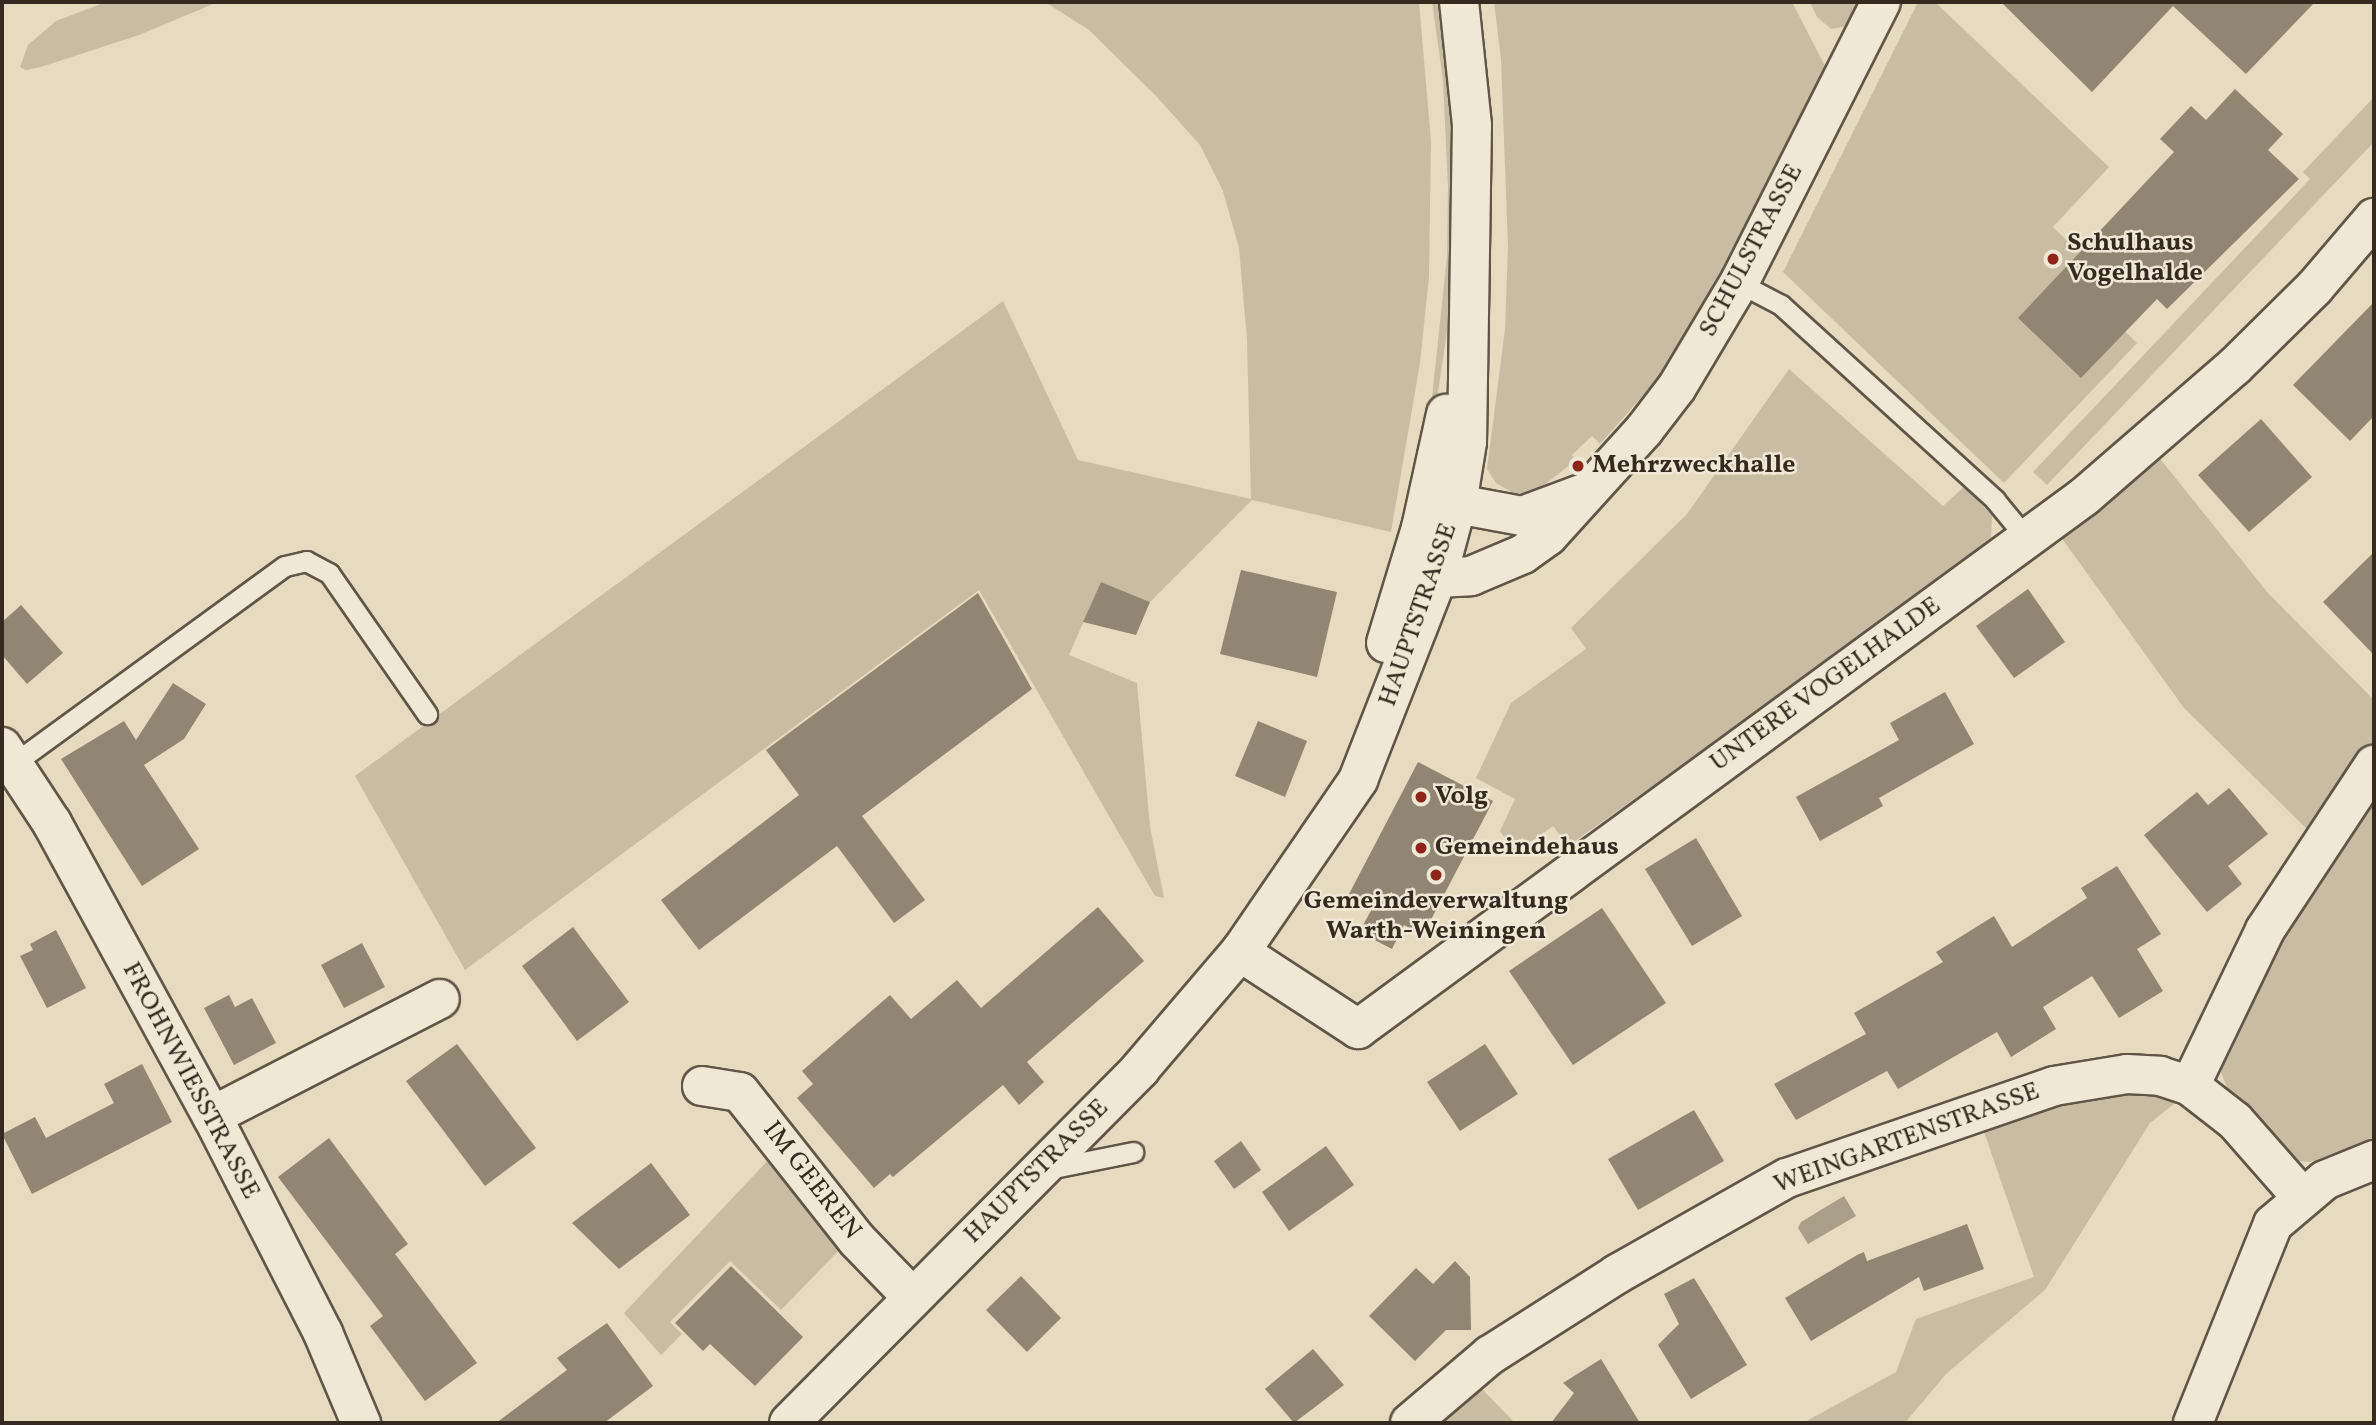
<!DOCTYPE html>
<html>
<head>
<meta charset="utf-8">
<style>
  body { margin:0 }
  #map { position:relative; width:2376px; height:1425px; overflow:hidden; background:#e6dbbe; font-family:Vollkorn,serif }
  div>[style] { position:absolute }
  .green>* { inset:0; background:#c8bda3 }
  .water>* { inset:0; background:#a99f88 }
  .building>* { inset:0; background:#918672 }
  .roads { filter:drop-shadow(2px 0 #605647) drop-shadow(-2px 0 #605647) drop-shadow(0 2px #605647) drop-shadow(0 -2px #605647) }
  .lane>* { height:19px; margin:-9.5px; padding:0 9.5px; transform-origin:9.5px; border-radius:9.5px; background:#efe8d5 }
  .street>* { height:38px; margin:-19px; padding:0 19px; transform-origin:19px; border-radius:19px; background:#efe8d5 }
  .secondary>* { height:38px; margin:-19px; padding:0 19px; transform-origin:19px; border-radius:19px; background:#efe8d5 }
  .dots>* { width:19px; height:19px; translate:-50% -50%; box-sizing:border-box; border:4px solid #efe8d5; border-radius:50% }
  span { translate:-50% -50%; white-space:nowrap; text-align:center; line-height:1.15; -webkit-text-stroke:5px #efe8d5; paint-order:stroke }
  .poi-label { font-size:26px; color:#342a1f; font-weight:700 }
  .left { translate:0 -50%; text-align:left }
  .street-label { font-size:26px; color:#342a1f }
  .frame { position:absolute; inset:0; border:4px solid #342a1f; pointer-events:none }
</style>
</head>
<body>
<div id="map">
  <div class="green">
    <i style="clip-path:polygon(106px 2px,218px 2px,139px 35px,41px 67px,26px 70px,20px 67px,28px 45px,56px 21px)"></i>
    <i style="clip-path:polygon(1045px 2px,1419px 2px,1431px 141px,1429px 277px,1420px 363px,1391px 532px,1252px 500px,1150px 602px,1101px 582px,1069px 655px,1137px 683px,1150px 827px,1164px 898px,1155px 896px,979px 590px,465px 970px,355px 776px,1003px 301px,1078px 460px,1251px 499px,1247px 340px,1239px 248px,1223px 191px,1200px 145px,1156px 96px,1089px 30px)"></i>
    <i style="clip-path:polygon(1432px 2px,1440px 2px,1453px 130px,1450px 311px,1432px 433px,1431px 407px,1447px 256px,1448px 188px,1443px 80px)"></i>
    <i style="clip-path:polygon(1494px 2px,1792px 2px,1826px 68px,1705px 307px,1679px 348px,1655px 382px,1600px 444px,1592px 436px,1572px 455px,1576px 460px,1534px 493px,1513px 493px,1496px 483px,1487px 469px,1505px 329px,1508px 247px,1501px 59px)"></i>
    <i style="clip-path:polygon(1810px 2px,1860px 2px,1848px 26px,1831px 29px,1817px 17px)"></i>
    <i style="clip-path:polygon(1918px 2px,1935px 2px,2109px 167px,2053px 227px,2090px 263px,2073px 281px,2137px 343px,2004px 483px,1783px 272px)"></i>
    <i style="clip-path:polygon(2374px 97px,2374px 142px,2047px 485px,2033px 472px,2310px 179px,2303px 172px)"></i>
    <i style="clip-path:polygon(1789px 369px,1943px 506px,1965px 486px,1992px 516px,1991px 540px,1791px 687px,1795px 695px,1738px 736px,1726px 734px,1568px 846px,1553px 826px,1515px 853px,1500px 831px,1515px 799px,1476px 778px,1511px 703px,1586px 649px,1571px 628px,1687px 514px)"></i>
    <i style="clip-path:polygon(2157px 455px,2268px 593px,2374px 700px,2374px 746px,2311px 833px,2184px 708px,2058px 533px)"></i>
    <i style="clip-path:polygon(2374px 790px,2374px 1142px,2310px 1162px,2298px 1161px,2287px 1157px,2230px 1096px,2221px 1072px,2224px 1047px,2294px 908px)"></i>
    <i style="clip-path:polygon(2110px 1091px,2147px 1091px,2179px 1100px,2150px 1123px,2045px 1290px,1946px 1374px,1905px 1423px,1803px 1423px,1896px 1372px,1916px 1319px,2034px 1277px,1982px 1126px)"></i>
    <i style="clip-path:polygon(771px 1157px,843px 1246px,781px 1310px,730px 1261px,670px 1322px,682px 1334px,661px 1355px,624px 1313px)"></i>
    <i style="clip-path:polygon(1478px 1385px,1515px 1423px,1434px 1423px)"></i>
  </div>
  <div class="water">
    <i style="clip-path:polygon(1844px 1196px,1856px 1216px,1808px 1244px,1798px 1228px,1801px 1222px)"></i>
  </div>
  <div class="building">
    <i style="clip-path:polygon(2001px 2px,2315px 2px,2246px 74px,2173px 6px,2092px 92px)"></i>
    <i style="clip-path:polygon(2235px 89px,2283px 134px,2268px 150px,2299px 179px,2167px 309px,2157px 299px,2081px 378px,2018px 318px,2174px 152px,2160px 139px,2191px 106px,2206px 120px)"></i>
    <i style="clip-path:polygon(2374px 302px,2374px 416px,2350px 441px,2293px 385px)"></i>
    <i style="clip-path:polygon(2261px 419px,2312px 477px,2249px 532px,2198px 475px)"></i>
    <i style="clip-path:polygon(2374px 552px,2374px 655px,2323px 602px)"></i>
    <i style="clip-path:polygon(1241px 570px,1337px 592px,1317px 677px,1220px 654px)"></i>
    <i style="clip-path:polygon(1101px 582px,1150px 602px,1136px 635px,1083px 622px)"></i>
    <i style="clip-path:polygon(2028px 589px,2065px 642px,2014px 678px,1976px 626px)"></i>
    <i style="clip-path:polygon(978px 593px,1032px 689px,862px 816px,925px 900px,894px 923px,837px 846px,699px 950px,661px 900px,799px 795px,766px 750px)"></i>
    <i style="clip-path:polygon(21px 605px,63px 653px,27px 684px,2px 655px,2px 622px)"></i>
    <i style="clip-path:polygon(173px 683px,206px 704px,184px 739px,144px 765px,199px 849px,142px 886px,61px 759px,124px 721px,136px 740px)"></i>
    <i style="clip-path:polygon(1945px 692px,1974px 744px,1879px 798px,1883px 806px,1820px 841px,1796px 797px,1899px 740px,1890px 723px)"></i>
    <i style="clip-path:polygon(1258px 721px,1307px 741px,1285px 797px,1235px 776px)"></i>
    <i style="clip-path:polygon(1418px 762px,1493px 801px,1423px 935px,1404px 925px,1392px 949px,1359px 932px,1372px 909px,1348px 896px)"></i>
    <i style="clip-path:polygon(2229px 788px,2268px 834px,2228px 866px,2242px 884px,2207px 912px,2144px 835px,2197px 792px,2208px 805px)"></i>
    <i style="clip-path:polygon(1696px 838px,1742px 916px,1692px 946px,1645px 869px)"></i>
    <i style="clip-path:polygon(2117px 866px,2161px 934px,2137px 949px,2163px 991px,2119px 1018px,2092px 976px,2043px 1007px,2056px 1029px,2011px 1057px,1997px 1032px,1898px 1089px,1887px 1071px,1796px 1120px,1774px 1084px,1866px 1034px,1854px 1013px,1943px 962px,1936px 952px,1994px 916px,2012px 947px,2087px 898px,2081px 888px)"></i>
    <i style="clip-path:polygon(1098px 907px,1144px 961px,1027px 1062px,1044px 1082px,1019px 1105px,1003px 1085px,893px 1177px,890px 1174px,874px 1188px,797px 1098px,813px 1084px,802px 1071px,890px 995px,911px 1019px,957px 980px,981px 1008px)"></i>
    <i style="clip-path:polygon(1602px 908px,1666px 1003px,1573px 1065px,1509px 971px)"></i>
    <i style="clip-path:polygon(573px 927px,629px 1002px,577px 1041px,522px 966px)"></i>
    <i style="clip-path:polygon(56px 930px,86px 988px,47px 1008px,20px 956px,33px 950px,30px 944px)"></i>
    <i style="clip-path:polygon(362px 943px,385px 987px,344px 1008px,321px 965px)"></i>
    <i style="clip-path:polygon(229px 995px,235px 1007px,252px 998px,276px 1043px,234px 1065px,204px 1008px)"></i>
    <i style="clip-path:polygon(457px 1044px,536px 1148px,485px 1186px,406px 1081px)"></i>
    <i style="clip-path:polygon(1485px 1044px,1518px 1094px,1460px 1131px,1427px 1082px)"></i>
    <i style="clip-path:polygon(142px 1064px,172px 1122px,32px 1194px,2px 1134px,35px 1117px,46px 1138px,114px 1103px,104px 1084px)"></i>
    <i style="clip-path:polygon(1694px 1110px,1724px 1161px,1638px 1210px,1608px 1159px)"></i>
    <i style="clip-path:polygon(329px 1138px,408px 1244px,395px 1254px,477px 1363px,425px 1401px,370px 1326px,383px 1316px,278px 1177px)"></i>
    <i style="clip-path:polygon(1241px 1141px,1261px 1170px,1234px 1189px,1214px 1161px)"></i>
    <i style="clip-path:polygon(1326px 1146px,1354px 1185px,1289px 1231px,1262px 1192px)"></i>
    <i style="clip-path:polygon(651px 1163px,690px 1215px,619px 1269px,572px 1223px)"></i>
    <i style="clip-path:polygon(1967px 1224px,1984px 1269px,1924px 1291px,1919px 1277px,1811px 1341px,1785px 1298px,1857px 1255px,1864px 1252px,1867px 1261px)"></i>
    <i style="clip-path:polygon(1455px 1261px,1470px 1277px,1471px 1330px,1446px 1330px,1415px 1361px,1369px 1316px,1416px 1268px,1433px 1284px)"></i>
    <i style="clip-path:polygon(731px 1266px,803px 1337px,755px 1386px,710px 1344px,703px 1351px,675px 1323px)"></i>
    <i style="clip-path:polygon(1021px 1276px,1061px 1318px,1027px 1352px,986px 1310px)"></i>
    <i style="clip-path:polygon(1694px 1278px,1747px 1365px,1691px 1399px,1658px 1345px,1679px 1324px,1664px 1294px)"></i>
    <i style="clip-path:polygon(607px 1323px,653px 1386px,604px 1423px,496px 1423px,567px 1370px,557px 1358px)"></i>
    <i style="clip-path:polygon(1313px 1349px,1344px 1385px,1294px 1423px,1265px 1389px)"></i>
    <i style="clip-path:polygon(1601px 1359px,1640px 1423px,1551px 1423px,1574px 1393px,1563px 1383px)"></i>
  </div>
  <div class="roads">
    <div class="lane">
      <i style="left:1739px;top:283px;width:47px;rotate:27.6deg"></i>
      <i style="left:1781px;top:305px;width:290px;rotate:42.3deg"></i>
      <i style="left:1995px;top:500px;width:52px;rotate:50.5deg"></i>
      <i style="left:13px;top:764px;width:336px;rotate:-36.1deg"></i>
      <i style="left:285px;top:566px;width:22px;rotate:-13deg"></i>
      <i style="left:306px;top:561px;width:26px;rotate:28deg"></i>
      <i style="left:329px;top:573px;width:172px;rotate:55.2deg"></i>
      <i style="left:1048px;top:1169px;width:87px;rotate:-11.3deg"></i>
    </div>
    <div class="street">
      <i style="left:2px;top:747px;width:91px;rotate:56.7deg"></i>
      <i style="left:52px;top:823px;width:334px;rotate:61.4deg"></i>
      <i style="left:212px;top:1116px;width:244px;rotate:62.9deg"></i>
      <i style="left:323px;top:1333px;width:98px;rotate:67.1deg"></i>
      <i style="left:1240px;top:952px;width:141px;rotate:33.1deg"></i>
      <i style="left:1358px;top:1029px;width:901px;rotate:-36.25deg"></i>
      <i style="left:2085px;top:496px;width:198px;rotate:-40.9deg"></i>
      <i style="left:2235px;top:366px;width:112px;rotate:-44.6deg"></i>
      <i style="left:2315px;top:287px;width:91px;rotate:-49.5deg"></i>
      <i style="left:702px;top:1086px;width:38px;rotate:9deg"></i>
      <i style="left:740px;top:1092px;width:189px;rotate:51.7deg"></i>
      <i style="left:857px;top:1240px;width:78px;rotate:46deg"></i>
      <i style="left:2190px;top:1086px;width:173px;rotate:-64.3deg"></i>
      <i style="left:2265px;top:930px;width:198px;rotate:-56.6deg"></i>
      <i style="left:212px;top:1116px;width:256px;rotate:-27.2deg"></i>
      <i style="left:1410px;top:1423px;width:105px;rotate:-40.4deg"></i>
      <i style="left:1490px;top:1355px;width:151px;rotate:-32.5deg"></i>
      <i style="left:1617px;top:1274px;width:195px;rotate:-29.5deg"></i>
      <i style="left:1787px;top:1178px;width:282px;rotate:-19deg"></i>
      <i style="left:2054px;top:1086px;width:74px;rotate:-9.3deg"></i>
      <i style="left:2127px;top:1074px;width:33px;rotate:3deg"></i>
      <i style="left:2160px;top:1076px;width:32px;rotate:18deg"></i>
      <i style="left:2190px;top:1086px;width:57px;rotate:37.9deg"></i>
      <i style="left:2235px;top:1121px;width:100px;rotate:48.7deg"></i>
      <i style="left:2193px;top:1423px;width:214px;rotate:-68.1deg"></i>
      <i style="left:2273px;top:1224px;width:68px;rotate:-40.2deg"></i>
      <i style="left:2325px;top:1180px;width:53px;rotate:-22.2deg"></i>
    </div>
    <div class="secondary">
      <i style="left:1457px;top:504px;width:66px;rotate:10.5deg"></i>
      <i style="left:1522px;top:516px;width:63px;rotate:-20.4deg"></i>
      <i style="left:1437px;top:578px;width:34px;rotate:-3deg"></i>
      <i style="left:1471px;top:576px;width:56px;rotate:-22.9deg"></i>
      <i style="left:1523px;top:554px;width:31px;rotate:-36deg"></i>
      <i style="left:1548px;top:536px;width:143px;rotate:-47.8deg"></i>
      <i style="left:1644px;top:430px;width:54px;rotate:-52.5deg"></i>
      <i style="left:1677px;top:387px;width:121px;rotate:-59.2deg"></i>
      <i style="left:1739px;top:283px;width:315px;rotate:-63.2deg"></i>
      <i style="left:1386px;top:643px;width:120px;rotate:-73.1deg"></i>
      <i style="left:1421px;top:528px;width:117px;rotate:-77.6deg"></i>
      <i style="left:789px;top:1423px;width:499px;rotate:-45.2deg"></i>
      <i style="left:1140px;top:1069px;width:154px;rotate:-49.5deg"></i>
      <i style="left:1240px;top:952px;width:209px;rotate:-55.5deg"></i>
      <i style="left:1358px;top:780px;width:217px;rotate:-68.6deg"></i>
      <i style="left:1437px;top:578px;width:77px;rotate:-74.9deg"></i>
      <i style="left:1457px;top:504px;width:63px;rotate:-80.8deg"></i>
      <i style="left:1467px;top:442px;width:317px;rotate:-89.1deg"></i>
      <i style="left:1472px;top:125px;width:124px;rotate:-96deg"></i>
    </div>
  </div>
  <div class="dots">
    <i style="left:2053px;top:259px;background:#8f2418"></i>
    <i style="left:1578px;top:466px;background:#8f2418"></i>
    <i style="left:1421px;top:797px;background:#8f2418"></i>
    <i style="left:1421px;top:848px;background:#8f2418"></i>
    <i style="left:1436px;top:875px;background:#8f2418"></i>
  </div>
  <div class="poi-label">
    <span class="left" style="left:2067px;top:259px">Schulhaus<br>Vogelhalde</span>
    <span class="left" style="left:1592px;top:466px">Mehrzweckhalle</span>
    <span class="left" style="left:1435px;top:797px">Volg</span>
    <span class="left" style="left:1435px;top:848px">Gemeindehaus</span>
    <span style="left:1436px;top:917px">Gemeindeverwaltung<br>Warth-Weiningen</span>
  </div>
  <div class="street-label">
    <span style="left:1752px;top:251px;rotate:-62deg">SCHULSTRASSE</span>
    <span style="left:1419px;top:615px;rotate:-71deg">HAUPTSTRASSE</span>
    <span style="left:1826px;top:685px;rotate:-36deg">UNTERE VOGELHALDE</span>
    <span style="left:190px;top:1081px;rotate:62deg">FROHNWIESSTRASSE</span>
    <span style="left:1907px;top:1139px;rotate:-20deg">WEINGARTENSTRASSE</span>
    <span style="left:1037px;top:1172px;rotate:-45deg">HAUPTSTRASSE</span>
    <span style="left:811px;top:1181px;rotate:52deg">IM GEEREN</span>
  </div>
  <div class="frame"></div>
</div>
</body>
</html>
